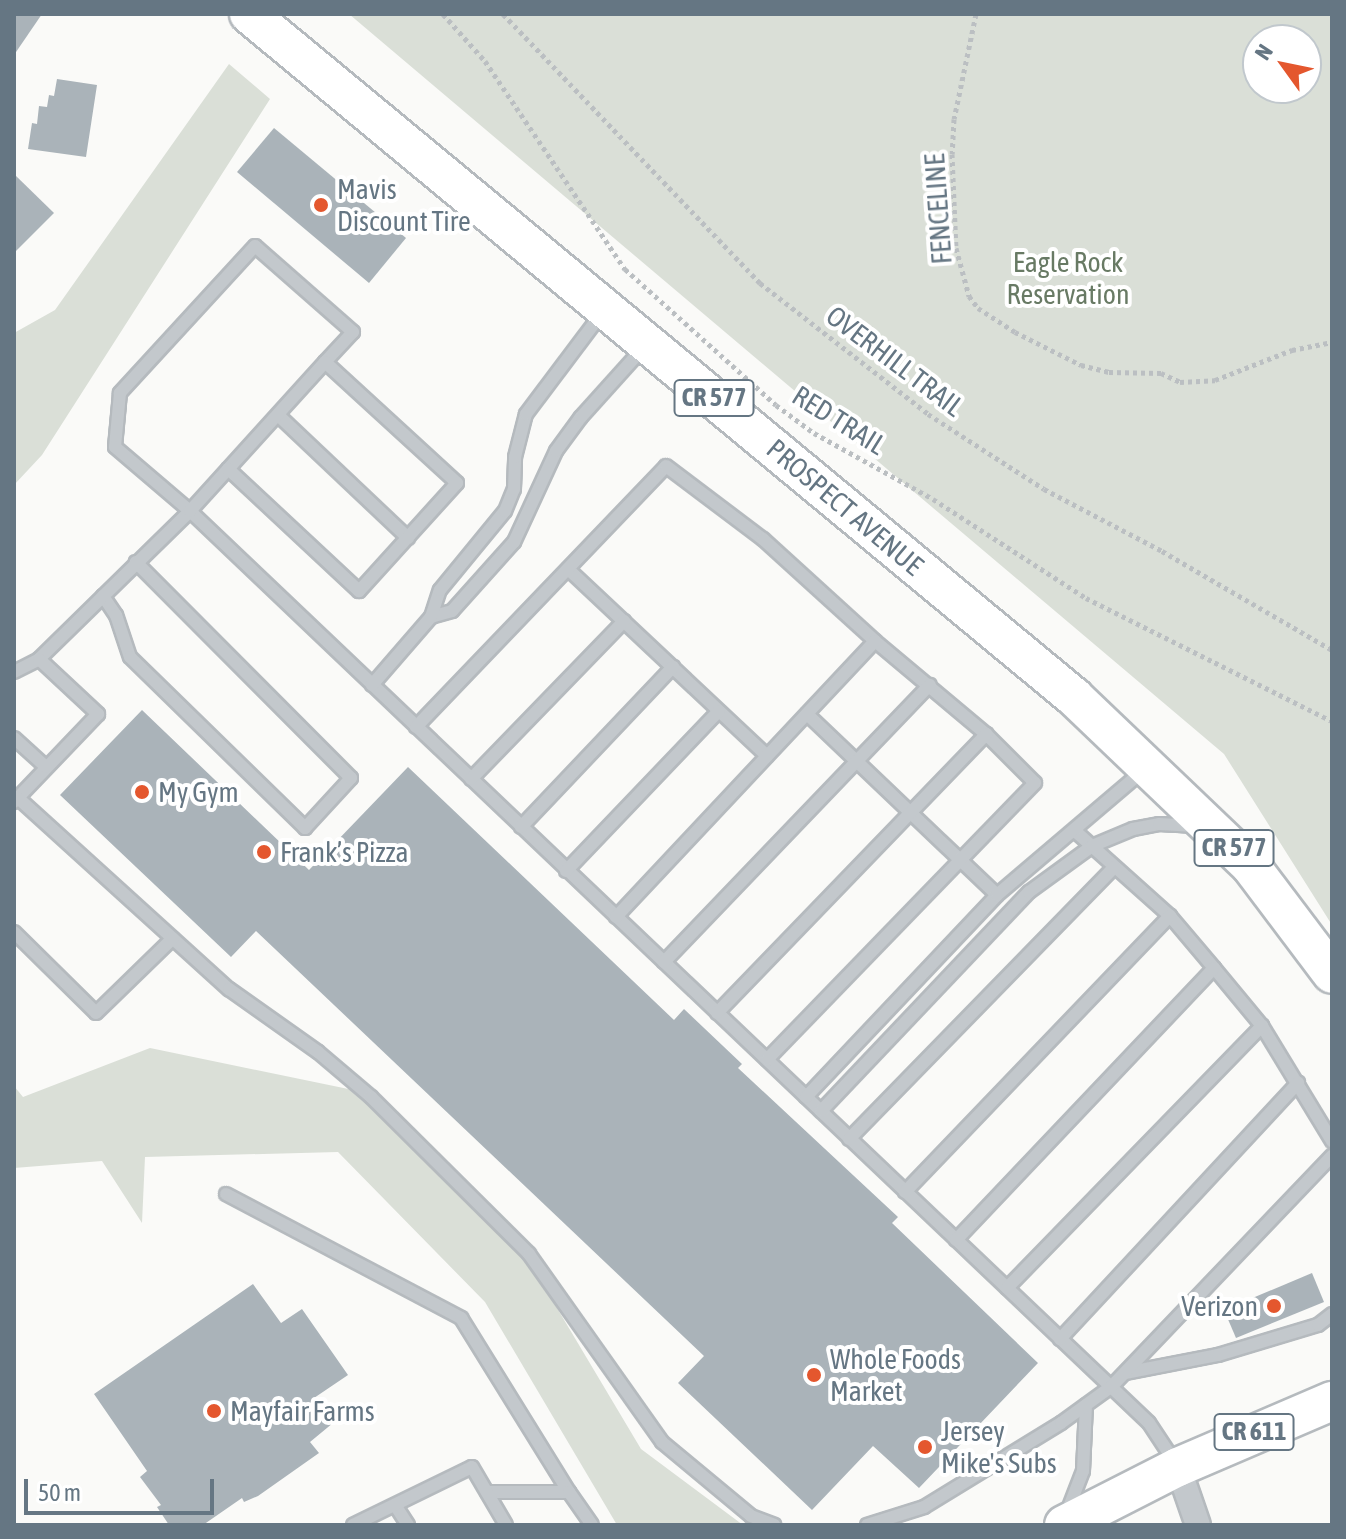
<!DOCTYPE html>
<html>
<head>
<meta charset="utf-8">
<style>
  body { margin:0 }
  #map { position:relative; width:1346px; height:1539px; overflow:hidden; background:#fafaf8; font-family:"Asap Condensed",sans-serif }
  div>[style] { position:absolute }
  .green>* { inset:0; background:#dadfd7 }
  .building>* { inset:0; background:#aab3b9 }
  .path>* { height:5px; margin-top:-2.5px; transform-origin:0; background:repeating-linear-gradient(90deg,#bbbfc2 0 4px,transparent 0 8px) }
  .roads { filter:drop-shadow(2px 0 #b5babe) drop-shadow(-2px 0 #b5babe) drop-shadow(0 2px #b5babe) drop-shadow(0 -2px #b5babe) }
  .lane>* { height:12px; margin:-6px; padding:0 6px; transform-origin:6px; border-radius:6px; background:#c3c8cc }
  .street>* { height:24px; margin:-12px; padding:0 12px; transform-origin:12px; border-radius:12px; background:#c3c8cc }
  .primary>* { height:38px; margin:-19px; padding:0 19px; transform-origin:19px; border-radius:19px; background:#fff }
  .dots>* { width:22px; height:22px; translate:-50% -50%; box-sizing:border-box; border:4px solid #fff; border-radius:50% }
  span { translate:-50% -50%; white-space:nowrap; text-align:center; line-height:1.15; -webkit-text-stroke:8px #fff; paint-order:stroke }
  .shield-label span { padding:2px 6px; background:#fff; border:2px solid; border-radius:6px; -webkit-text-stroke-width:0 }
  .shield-label { font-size:26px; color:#657683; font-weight:700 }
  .poi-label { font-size:28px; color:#657683 }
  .left { translate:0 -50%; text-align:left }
  .right { translate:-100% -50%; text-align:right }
  .street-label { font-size:28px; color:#657683 }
  .park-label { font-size:28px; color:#687a64 }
  .frame { position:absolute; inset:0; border:16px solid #657683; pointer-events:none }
  .north { position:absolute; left:1242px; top:24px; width:80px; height:80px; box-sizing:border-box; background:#fff; border:2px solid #c1c8cd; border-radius:50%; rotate:303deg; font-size:22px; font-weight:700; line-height:32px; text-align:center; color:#657683 }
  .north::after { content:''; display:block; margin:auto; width:28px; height:36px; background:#e4572e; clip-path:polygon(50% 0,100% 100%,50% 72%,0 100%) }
  .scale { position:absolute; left:24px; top:1479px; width:190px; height:36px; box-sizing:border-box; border:4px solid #657683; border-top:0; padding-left:10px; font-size:24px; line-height:28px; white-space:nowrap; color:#657683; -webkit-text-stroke:6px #fff; paint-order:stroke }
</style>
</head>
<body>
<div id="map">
  <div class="green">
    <i style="clip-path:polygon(evenodd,349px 14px,1332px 14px,1332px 925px,1224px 754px,349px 14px,1258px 40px,1306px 40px,1306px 88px,1258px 88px,1258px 40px)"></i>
    <i style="clip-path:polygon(229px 64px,270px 99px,42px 455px,14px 485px,14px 333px,55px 310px)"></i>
    <i style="clip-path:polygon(150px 1048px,358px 1091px,520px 1246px,641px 1449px,743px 1525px,617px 1525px,485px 1302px,338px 1152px,145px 1157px,142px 1223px,102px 1161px,14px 1168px,14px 1086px,23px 1097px)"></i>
  </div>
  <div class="building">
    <i style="clip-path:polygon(14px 14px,42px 14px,14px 55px)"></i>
    <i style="clip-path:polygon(57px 79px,97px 85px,86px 157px,28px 149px,32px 123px,37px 124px,39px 106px,47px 107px,49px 95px,54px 96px)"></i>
    <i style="clip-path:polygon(274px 128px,406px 238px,369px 283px,237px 172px)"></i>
    <i style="clip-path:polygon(14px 174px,54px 213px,14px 253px)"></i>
    <i style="clip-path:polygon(142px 710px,309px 870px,408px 767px,674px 1020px,684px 1009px,742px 1064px,738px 1068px,898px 1217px,892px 1223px,1038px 1363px,919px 1488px,873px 1446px,812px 1510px,678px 1383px,704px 1356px,256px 931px,231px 957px,60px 795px)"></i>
    <i style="clip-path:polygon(1312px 1273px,1324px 1302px,1236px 1338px,1224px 1310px)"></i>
    <i style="clip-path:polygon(253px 1284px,281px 1323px,302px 1309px,348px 1375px,314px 1398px,333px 1423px,310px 1442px,319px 1453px,258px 1496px,244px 1502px,242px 1498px,203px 1525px,169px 1525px,157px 1507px,161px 1505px,140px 1477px,147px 1471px,94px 1394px)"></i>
  </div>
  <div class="path">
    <i style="left:443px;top:14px;width:63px;rotate:48.2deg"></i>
    <i style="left:485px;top:61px;width:251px;rotate:56.1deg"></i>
    <i style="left:625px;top:269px;width:203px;rotate:42deg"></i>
    <i style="left:776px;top:405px;width:47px;rotate:36.4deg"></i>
    <i style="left:814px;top:433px;width:136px;rotate:29deg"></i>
    <i style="left:933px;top:499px;width:182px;rotate:32.9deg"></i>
    <i style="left:1086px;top:598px;width:275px;rotate:26.6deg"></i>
    <i style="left:503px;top:14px;width:372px;rotate:46.3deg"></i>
    <i style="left:760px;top:283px;width:213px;rotate:37.9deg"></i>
    <i style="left:928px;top:414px;width:138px;rotate:32.9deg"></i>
    <i style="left:1044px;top:489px;width:133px;rotate:27.7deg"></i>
    <i style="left:1162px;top:551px;width:197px;rotate:30.2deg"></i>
    <i style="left:976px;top:14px;width:107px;rotate:101.8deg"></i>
    <i style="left:954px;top:119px;width:35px;rotate:93deg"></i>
    <i style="left:952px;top:154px;width:94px;rotate:87.6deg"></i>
    <i style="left:956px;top:248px;width:50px;rotate:74.8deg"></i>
    <i style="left:969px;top:296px;width:15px;rotate:53deg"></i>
    <i style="left:978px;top:308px;width:44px;rotate:33deg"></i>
    <i style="left:1015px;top:332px;width:74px;rotate:26.6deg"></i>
    <i style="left:1081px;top:365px;width:29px;rotate:14deg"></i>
    <i style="left:1109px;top:372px;width:52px;rotate:1.1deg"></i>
    <i style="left:1161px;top:373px;width:21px;rotate:25deg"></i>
    <i style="left:1180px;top:382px;width:35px;rotate:-3deg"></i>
    <i style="left:1215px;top:380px;width:83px;rotate:-21.3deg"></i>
    <i style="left:1292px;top:350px;width:41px;rotate:-11.3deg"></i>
  </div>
  <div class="roads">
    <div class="lane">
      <i style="left:325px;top:362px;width:41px;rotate:-47deg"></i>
      <i style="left:353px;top:332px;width:130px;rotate:-138.7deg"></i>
      <i style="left:255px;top:246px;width:200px;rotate:132.6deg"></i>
      <i style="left:120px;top:393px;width:54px;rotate:95.3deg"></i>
      <i style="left:115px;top:447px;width:99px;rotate:40.5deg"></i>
      <i style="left:190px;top:511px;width:1323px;rotate:43.56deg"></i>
      <i style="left:1149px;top:1423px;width:49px;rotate:56.6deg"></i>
      <i style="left:278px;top:415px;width:179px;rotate:43.4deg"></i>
      <i style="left:568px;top:569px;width:273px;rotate:43.2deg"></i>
      <i style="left:103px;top:596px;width:23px;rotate:56deg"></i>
      <i style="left:116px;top:615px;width:44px;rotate:71.6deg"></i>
      <i style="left:130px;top:657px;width:245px;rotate:44.3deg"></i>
      <i style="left:305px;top:828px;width:68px;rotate:-47.4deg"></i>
      <i style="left:351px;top:778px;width:305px;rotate:-134.9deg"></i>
      <i style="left:431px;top:617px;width:22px;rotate:-16deg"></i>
      <i style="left:452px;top:611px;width:93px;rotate:-48.1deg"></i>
      <i style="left:514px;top:542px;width:100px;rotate:-65.2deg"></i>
      <i style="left:556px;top:451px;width:42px;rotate:-53.7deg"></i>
      <i style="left:581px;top:417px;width:96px;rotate:-48deg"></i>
      <i style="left:39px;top:659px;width:211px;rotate:-44.4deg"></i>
      <i style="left:190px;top:511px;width:201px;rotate:-47.8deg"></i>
      <i style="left:325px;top:362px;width:179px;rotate:42.5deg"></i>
      <i style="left:457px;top:483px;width:146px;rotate:132.2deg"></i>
      <i style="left:359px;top:591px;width:179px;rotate:-137deg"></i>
      <i style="left:14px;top:672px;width:28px;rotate:-27deg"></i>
      <i style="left:39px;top:659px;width:81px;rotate:43deg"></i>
      <i style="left:98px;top:714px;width:122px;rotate:133.7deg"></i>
      <i style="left:372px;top:685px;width:90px;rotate:-49.1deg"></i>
      <i style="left:431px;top:617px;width:28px;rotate:-72deg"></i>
      <i style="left:440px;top:590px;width:102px;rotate:-50.6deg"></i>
      <i style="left:505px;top:511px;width:24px;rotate:-68deg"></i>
      <i style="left:514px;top:489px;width:32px;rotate:-88deg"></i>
      <i style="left:515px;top:457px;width:44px;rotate:-75.7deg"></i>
      <i style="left:526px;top:414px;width:128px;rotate:-53deg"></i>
      <i style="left:807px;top:714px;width:262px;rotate:43.6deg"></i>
      <i style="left:416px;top:727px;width:361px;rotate:-46.2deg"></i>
      <i style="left:666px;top:466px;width:121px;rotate:37deg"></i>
      <i style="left:763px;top:539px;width:151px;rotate:42.3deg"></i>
      <i style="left:875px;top:641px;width:145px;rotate:40deg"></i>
      <i style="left:986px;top:734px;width:69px;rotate:45deg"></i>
      <i style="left:1035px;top:783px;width:385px;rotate:134.1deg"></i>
      <i style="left:14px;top:738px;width:43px;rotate:42.2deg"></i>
      <i style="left:471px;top:779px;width:220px;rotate:-45.9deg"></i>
      <i style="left:18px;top:798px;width:285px;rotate:42.2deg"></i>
      <i style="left:229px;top:989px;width:109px;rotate:35.3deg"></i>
      <i style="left:318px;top:1052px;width:70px;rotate:40.3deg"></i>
      <i style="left:371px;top:1097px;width:223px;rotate:44.8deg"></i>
      <i style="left:529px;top:1254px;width:230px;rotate:54.7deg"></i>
      <i style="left:662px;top:1442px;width:116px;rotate:39.7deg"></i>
      <i style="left:751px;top:1516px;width:25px;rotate:21deg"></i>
      <i style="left:521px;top:827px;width:221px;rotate:-46.5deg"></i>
      <i style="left:1075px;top:831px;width:127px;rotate:41.8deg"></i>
      <i style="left:1170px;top:916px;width:68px;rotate:49.8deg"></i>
      <i style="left:1214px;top:968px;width:75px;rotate:50.4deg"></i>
      <i style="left:1262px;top:1026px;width:135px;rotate:58.7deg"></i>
      <i style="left:566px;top:871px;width:221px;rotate:-46.3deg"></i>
      <i style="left:616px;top:917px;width:378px;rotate:-46.8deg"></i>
      <i style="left:14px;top:932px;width:115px;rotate:44.6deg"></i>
      <i style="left:96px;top:1013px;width:107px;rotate:-44.2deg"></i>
      <i style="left:664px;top:962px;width:384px;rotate:-46.2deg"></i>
      <i style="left:717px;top:1013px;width:388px;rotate:-46deg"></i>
      <i style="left:806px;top:1097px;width:278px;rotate:-46.6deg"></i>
      <i style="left:997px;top:895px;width:194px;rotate:-40.4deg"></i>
      <i style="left:821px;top:1111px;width:302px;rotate:-46.5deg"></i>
      <i style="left:1029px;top:892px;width:78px;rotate:-36.1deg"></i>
      <i style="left:1092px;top:846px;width:44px;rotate:-22.5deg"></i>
      <i style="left:1133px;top:829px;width:26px;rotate:-11deg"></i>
      <i style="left:1159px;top:824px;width:37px;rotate:3deg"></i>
      <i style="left:849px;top:1139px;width:380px;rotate:-45.7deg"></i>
      <i style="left:905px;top:1192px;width:383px;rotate:-46.2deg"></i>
      <i style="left:226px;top:1194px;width:266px;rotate:27.8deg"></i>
      <i style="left:461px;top:1318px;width:205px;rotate:58.2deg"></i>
      <i style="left:956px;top:1240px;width:375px;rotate:-46.5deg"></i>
      <i style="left:1007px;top:1288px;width:366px;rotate:-45.8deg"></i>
      <i style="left:1060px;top:1339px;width:350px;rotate:-47.1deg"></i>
      <i style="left:1125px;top:1373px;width:95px;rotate:-11deg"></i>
      <i style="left:1218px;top:1355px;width:104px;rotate:-16.7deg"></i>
      <i style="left:1318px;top:1325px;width:18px;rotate:-38deg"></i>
      <i style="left:487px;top:1492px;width:82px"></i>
      <i style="left:569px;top:1492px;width:40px;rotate:55.1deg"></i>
      <i style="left:395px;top:1505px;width:24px;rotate:57deg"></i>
      <i style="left:1066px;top:1515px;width:47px;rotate:-68.9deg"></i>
      <i style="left:1083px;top:1471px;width:66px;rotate:-87.4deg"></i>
      <i style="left:353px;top:1525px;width:132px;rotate:-26deg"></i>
      <i style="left:472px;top:1467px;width:67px;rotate:59.6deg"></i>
      <i style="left:867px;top:1525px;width:60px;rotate:-17.5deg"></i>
      <i style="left:924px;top:1507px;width:161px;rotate:-31.5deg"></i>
      <i style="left:1061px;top:1423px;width:62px;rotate:-35.8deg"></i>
      <i style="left:1111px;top:1387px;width:320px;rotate:-46.3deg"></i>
    </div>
    <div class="street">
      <i style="left:1178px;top:1467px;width:61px;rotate:71deg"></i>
    </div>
    <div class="primary">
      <i style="left:249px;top:14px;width:1071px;rotate:39.62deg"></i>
      <i style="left:1074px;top:697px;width:243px;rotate:43.7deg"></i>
      <i style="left:1250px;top:865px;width:136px;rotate:53deg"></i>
      <i style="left:1064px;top:1525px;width:128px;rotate:-27deg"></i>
      <i style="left:1178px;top:1467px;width:168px;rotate:-23.2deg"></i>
    </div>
  </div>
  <div class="dots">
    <i style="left:321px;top:205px;background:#e4572e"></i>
    <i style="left:142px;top:792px;background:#e4572e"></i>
    <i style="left:264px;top:852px;background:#e4572e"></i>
    <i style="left:1274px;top:1306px;background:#e4572e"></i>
    <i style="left:814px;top:1375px;background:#e4572e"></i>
    <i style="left:214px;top:1411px;background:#e4572e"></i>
    <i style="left:925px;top:1447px;background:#e4572e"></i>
  </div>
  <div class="shield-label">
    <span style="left:714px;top:398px">CR 577</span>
    <span style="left:1234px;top:848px">CR 577</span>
    <span style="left:1254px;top:1432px">CR 611</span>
  </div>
  <div class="poi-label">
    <span class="left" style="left:337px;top:205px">Mavis<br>Discount Tire</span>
    <span class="left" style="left:158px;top:792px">My Gym</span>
    <span class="left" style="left:280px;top:852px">Frank’s Pizza</span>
    <span class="right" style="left:1258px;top:1306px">Verizon</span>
    <span class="left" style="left:830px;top:1375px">Whole Foods<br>Market</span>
    <span class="left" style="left:230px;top:1411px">Mayfair Farms</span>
    <span class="left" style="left:941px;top:1447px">Jersey<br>Mike's Subs</span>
  </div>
  <div class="street-label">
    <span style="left:938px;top:209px;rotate:-94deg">FENCELINE</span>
    <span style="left:895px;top:361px;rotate:37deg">OVERHILL TRAIL</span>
    <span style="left:839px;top:420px;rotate:32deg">RED TRAIL</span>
    <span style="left:845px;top:507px;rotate:40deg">PROSPECT AVENUE</span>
  </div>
  <div class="park-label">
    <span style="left:1068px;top:278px">Eagle Rock<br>Reservation</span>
  </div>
  <div class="frame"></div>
  <div class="north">N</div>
  <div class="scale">50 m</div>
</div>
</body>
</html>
